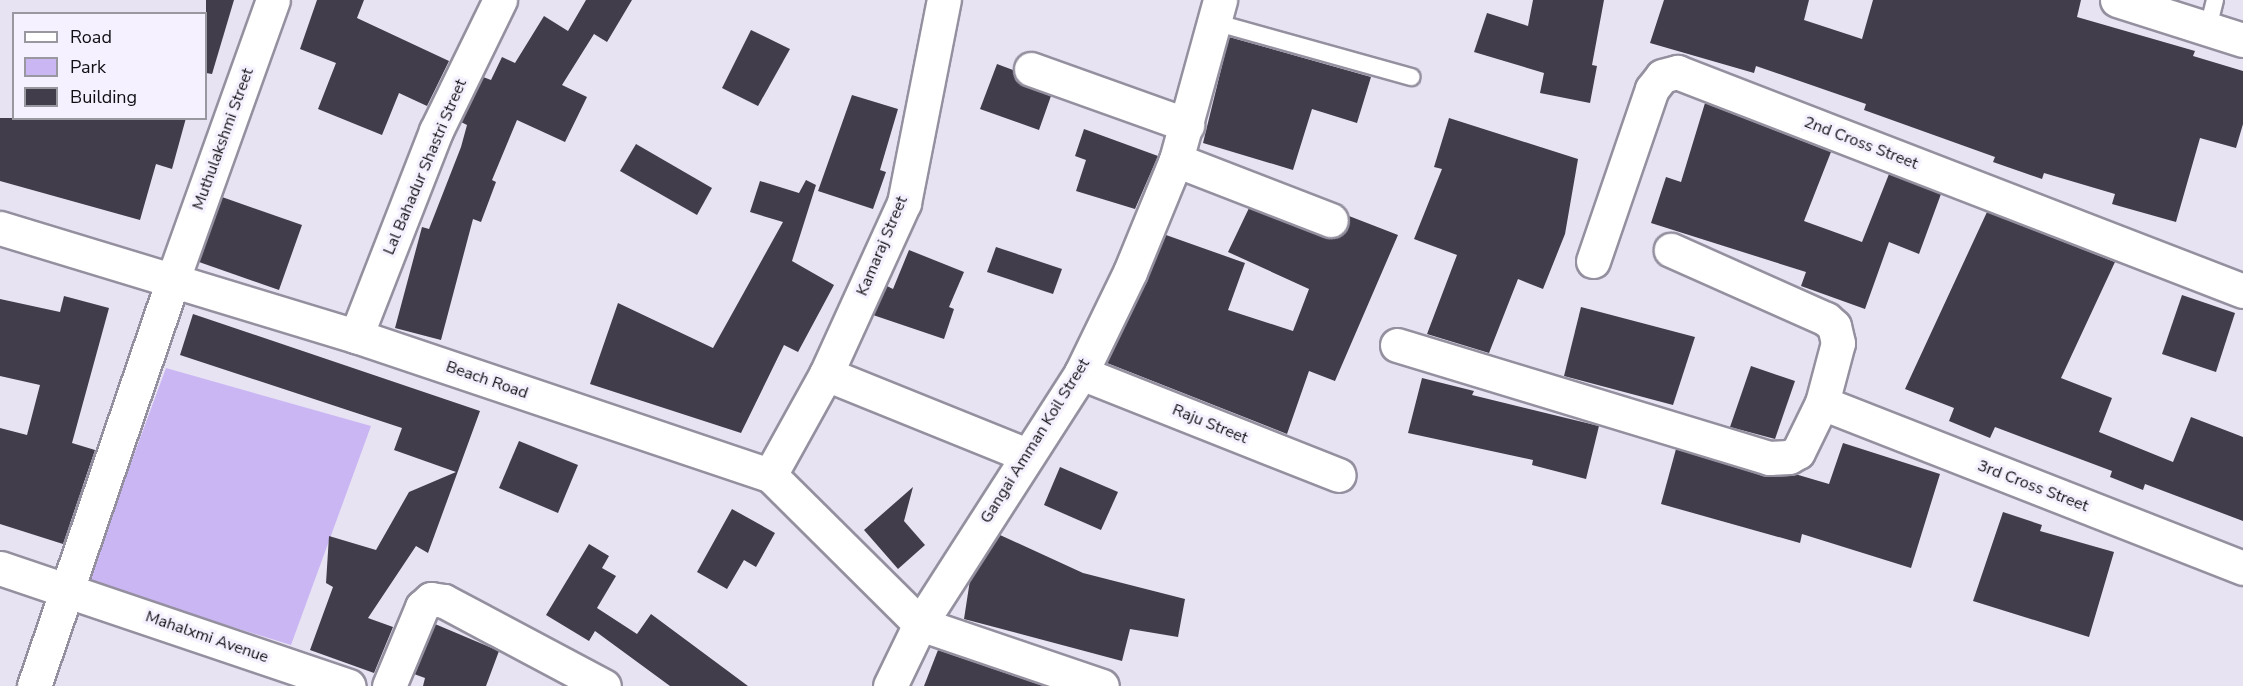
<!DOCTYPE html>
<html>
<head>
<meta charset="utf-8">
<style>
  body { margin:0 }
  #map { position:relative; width:2243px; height:686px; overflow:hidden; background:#e8e3f3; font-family:"Nunito Sans",sans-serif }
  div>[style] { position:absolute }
  .green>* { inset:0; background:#cab6f3 }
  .building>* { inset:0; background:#413d4a }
  .roads { filter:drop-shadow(2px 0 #95909f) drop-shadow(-2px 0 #95909f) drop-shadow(0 2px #95909f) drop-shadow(0 -2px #95909f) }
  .lane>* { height:16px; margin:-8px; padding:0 8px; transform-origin:8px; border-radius:8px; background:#fff }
  .street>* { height:33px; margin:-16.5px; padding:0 16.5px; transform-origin:16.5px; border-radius:16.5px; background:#fff }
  span { translate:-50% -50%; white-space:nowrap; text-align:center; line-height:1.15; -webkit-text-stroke:6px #f5f1fe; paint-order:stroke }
  .street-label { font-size:16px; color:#100f14 }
  .legend { position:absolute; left:12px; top:12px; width:195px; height:108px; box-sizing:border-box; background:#f5f1fe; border:2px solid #9997a0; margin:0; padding:8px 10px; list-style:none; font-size:18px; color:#100f14 }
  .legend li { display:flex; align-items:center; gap:12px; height:30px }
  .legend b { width:30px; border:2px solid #9997a0 }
</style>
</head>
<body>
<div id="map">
  <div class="green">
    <i style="clip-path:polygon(166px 368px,371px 426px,291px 645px,87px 582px)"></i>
  </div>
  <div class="building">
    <i style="clip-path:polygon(206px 0,234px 0,212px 74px,206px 73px)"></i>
    <i style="clip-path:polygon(317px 0,364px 0,357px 18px,449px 61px,427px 106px,399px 93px,382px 135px,318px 109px,336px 63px,300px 49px)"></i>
    <i style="clip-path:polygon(586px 0,632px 0,607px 42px,594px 34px,562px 85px,587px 97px,565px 142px,517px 120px,492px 180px,496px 182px,481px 222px,473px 219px,441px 340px,395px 328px,422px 227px,429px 229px,461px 147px,467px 125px,461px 122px,483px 77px,491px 80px,502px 57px,515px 63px,544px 16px,568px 31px)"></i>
    <i style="clip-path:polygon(1533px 0,1604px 0,1592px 65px,1597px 66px,1590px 103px,1540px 93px,1544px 73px,1474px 52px,1487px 13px,1528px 26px)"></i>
    <i style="clip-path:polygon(1664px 0,1809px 0,1804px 20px,1862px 39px,1873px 0,2081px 0,2077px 17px,2195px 51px,2193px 56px,2243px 71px,2243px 124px,2236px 148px,2200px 138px,2176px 222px,2112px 204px,2115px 194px,2044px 173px,2042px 179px,1993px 162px,1995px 157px,1864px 110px,1866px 104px,1756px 66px,1754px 73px,1650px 43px)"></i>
    <i style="clip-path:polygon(751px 30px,790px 49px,758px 106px,722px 88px)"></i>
    <i style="clip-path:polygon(1229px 37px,1371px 77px,1357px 123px,1312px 109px,1293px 170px,1203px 143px)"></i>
    <i style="clip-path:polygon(997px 64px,1013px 70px,1016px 81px,1024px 86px,1051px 96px,1039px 130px,980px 109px)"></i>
    <i style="clip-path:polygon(852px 95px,898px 109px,880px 170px,886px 172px,873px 209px,818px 191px)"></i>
    <i style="clip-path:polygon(1705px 103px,1831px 152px,1804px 221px,1862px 242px,1889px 174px,1941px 194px,1919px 254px,1889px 242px,1865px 309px,1801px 286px,1806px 272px,1651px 223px,1666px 177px,1681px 182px)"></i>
    <i style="clip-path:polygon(0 118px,186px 118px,172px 169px,156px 164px,140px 220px,0 181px)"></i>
    <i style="clip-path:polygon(1449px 118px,1578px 159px,1565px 234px,1543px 289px,1518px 279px,1489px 353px,1427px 334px,1457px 255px,1414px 239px,1442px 169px,1434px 167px)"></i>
    <i style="clip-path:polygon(1084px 129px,1158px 156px,1135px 209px,1076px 191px,1086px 160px,1075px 156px)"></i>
    <i style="clip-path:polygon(636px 144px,712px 188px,697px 215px,620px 171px)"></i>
    <i style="clip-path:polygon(806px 180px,816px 185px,792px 261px,834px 285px,798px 352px,784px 345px,741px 433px,590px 384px,618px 303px,713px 348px,783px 222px,750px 212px,760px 181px,799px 193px)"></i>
    <i style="clip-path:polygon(222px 197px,302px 225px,279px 290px,199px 262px)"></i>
    <i style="clip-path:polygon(1249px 208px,1325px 238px,1343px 234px,1349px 216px,1398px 235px,1335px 381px,1309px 371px,1287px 434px,1107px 363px,1166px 235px,1245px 263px,1228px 310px,1293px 331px,1309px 289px,1228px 252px)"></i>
    <i style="clip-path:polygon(1987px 212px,2115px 262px,2061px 378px,2112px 398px,2099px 432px,2173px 462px,2191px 417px,2243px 437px,2243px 521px,2145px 484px,2143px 490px,2110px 477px,2112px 471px,1995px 427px,1990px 438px,1949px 421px,1954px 408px,1905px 389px)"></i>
    <i style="clip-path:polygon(996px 247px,1062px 269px,1053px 294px,987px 272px)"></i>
    <i style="clip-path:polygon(909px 250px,964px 272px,949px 307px,954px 309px,944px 339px,873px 315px,887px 286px,893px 289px)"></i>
    <i style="clip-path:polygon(2182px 295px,2235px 313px,2216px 372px,2162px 354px)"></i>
    <i style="clip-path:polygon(64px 296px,109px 308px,72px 443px,95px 450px,63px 544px,0 524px,0 428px,27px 435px,40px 385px,0 376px,0 299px,60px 312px)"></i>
    <i style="clip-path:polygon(1581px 307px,1695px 337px,1673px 405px,1564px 376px)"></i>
    <i style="clip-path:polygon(193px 314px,480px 411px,428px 553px,416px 546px,368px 618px,393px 627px,374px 673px,310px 650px,333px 587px,326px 583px,329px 536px,376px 550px,409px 492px,456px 472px,394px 450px,402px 428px,180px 355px)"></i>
    <i style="clip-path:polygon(1751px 366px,1795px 381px,1775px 439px,1730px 427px)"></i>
    <i style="clip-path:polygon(1422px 378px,1474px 391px,1472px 395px,1599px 426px,1586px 479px,1532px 465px,1533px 460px,1408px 433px)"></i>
    <i style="clip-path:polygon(519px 441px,578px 465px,558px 513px,499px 488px)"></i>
    <i style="clip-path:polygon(1843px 443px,1940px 474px,1911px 568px,1802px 534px,1800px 543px,1661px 504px,1676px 449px,1764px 476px,1795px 474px,1829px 484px)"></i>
    <i style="clip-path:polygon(1060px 467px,1118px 492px,1101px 530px,1044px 505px)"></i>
    <i style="clip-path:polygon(913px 487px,904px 521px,925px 545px,898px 569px,864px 530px)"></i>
    <i style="clip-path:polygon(732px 509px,775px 533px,756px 567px,744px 560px,727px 589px,697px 572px)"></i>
    <i style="clip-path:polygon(2003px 512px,2042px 525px,2040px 531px,2114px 552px,2089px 637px,1973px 601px)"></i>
    <i style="clip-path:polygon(1000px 535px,1083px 573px,1185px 599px,1178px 637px,1130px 629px,1122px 661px,964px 619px,970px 580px)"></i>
    <i style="clip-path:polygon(589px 544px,609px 556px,602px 568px,616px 576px,597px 608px,637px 634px,651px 614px,748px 686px,670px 686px,595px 631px,589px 641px,546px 615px)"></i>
    <i style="clip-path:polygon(435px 624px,499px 651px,486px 686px,423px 686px,425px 678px,414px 674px)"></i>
    <i style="clip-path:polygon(938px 650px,1044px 686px,924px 686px)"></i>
  </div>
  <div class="roads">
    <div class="lane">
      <i style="left:1214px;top:22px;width:205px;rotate:15.6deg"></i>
      <i style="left:2208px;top:28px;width:29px;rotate:-76deg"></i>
    </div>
    <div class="street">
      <i style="left:2117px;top:0;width:132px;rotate:17.6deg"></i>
      <i style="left:1031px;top:69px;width:166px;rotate:19.7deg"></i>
      <i style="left:1176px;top:160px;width:166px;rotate:21.2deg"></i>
      <i style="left:0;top:228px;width:372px;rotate:16.9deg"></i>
      <i style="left:356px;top:336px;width:437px;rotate:18.6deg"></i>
      <i style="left:770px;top:475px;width:211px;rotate:44.8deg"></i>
      <i style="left:920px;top:624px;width:192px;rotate:18.8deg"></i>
      <i style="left:1593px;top:261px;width:182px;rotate:-71.1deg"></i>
      <i style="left:1652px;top:89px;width:16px;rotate:-52deg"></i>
      <i style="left:1662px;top:76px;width:16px;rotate:-15deg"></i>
      <i style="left:1677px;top:72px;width:607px;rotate:21.15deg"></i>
      <i style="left:356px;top:336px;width:220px;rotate:-68.7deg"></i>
      <i style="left:436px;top:131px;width:146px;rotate:-64deg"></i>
      <i style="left:1397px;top:345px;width:389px;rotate:16.9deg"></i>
      <i style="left:1769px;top:458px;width:20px;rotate:-3deg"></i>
      <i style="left:1789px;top:457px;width:10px;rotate:-29deg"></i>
      <i style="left:1798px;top:452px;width:55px;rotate:-63.9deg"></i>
      <i style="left:1822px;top:403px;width:62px;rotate:-75.1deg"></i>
      <i style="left:1838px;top:343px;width:17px;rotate:-103deg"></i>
      <i style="left:1834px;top:326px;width:11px;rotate:-139deg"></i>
      <i style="left:1826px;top:319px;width:170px;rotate:-156deg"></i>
      <i style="left:1081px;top:373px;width:277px;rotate:21.6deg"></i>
      <i style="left:826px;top:374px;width:216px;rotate:22deg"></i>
      <i style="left:1822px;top:403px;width:452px;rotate:21.4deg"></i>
      <i style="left:770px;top:475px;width:115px;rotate:-61deg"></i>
      <i style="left:826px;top:374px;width:188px;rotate:-65.5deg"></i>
      <i style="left:904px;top:203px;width:207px;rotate:-78.9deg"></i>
      <i style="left:0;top:568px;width:368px;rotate:18.7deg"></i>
      <i style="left:34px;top:686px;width:430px;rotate:-71.1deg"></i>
      <i style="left:173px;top:279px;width:296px;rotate:-70.3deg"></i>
      <i style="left:389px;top:686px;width:86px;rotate:-67.3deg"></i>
      <i style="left:422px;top:607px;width:12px;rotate:-42deg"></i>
      <i style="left:431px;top:599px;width:13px;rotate:9deg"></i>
      <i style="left:444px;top:601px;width:181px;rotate:28deg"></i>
      <i style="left:890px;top:686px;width:69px;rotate:-64.2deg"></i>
      <i style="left:920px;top:624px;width:298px;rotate:-57.3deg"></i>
      <i style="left:1081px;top:373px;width:112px;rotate:-64.1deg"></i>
      <i style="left:1130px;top:272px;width:121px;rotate:-67.7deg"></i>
      <i style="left:1176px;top:160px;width:166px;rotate:-74.6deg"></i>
    </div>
  </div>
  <div class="street-label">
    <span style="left:223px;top:139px;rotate:-70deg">Muthulakshmi Street</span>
    <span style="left:1861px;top:143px;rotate:21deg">2nd Cross Street</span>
    <span style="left:425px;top:167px;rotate:-67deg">Lal Bahadur Shastri Street</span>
    <span style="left:882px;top:246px;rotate:-67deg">Kamaraj Street</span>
    <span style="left:487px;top:380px;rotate:19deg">Beach Road</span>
    <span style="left:1210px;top:424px;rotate:22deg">Raju Street</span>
    <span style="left:1035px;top:441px;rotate:-58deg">Gangai Amman Koil Street</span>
    <span style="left:2033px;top:486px;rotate:21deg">3rd Cross Street</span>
    <span style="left:207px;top:637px;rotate:19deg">Mahalxmi Avenue</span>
  </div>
  <ul class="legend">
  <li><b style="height:8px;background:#fff"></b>Road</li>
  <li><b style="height:16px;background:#cab6f3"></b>Park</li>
  <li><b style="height:16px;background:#413d4a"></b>Building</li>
  </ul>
</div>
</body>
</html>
